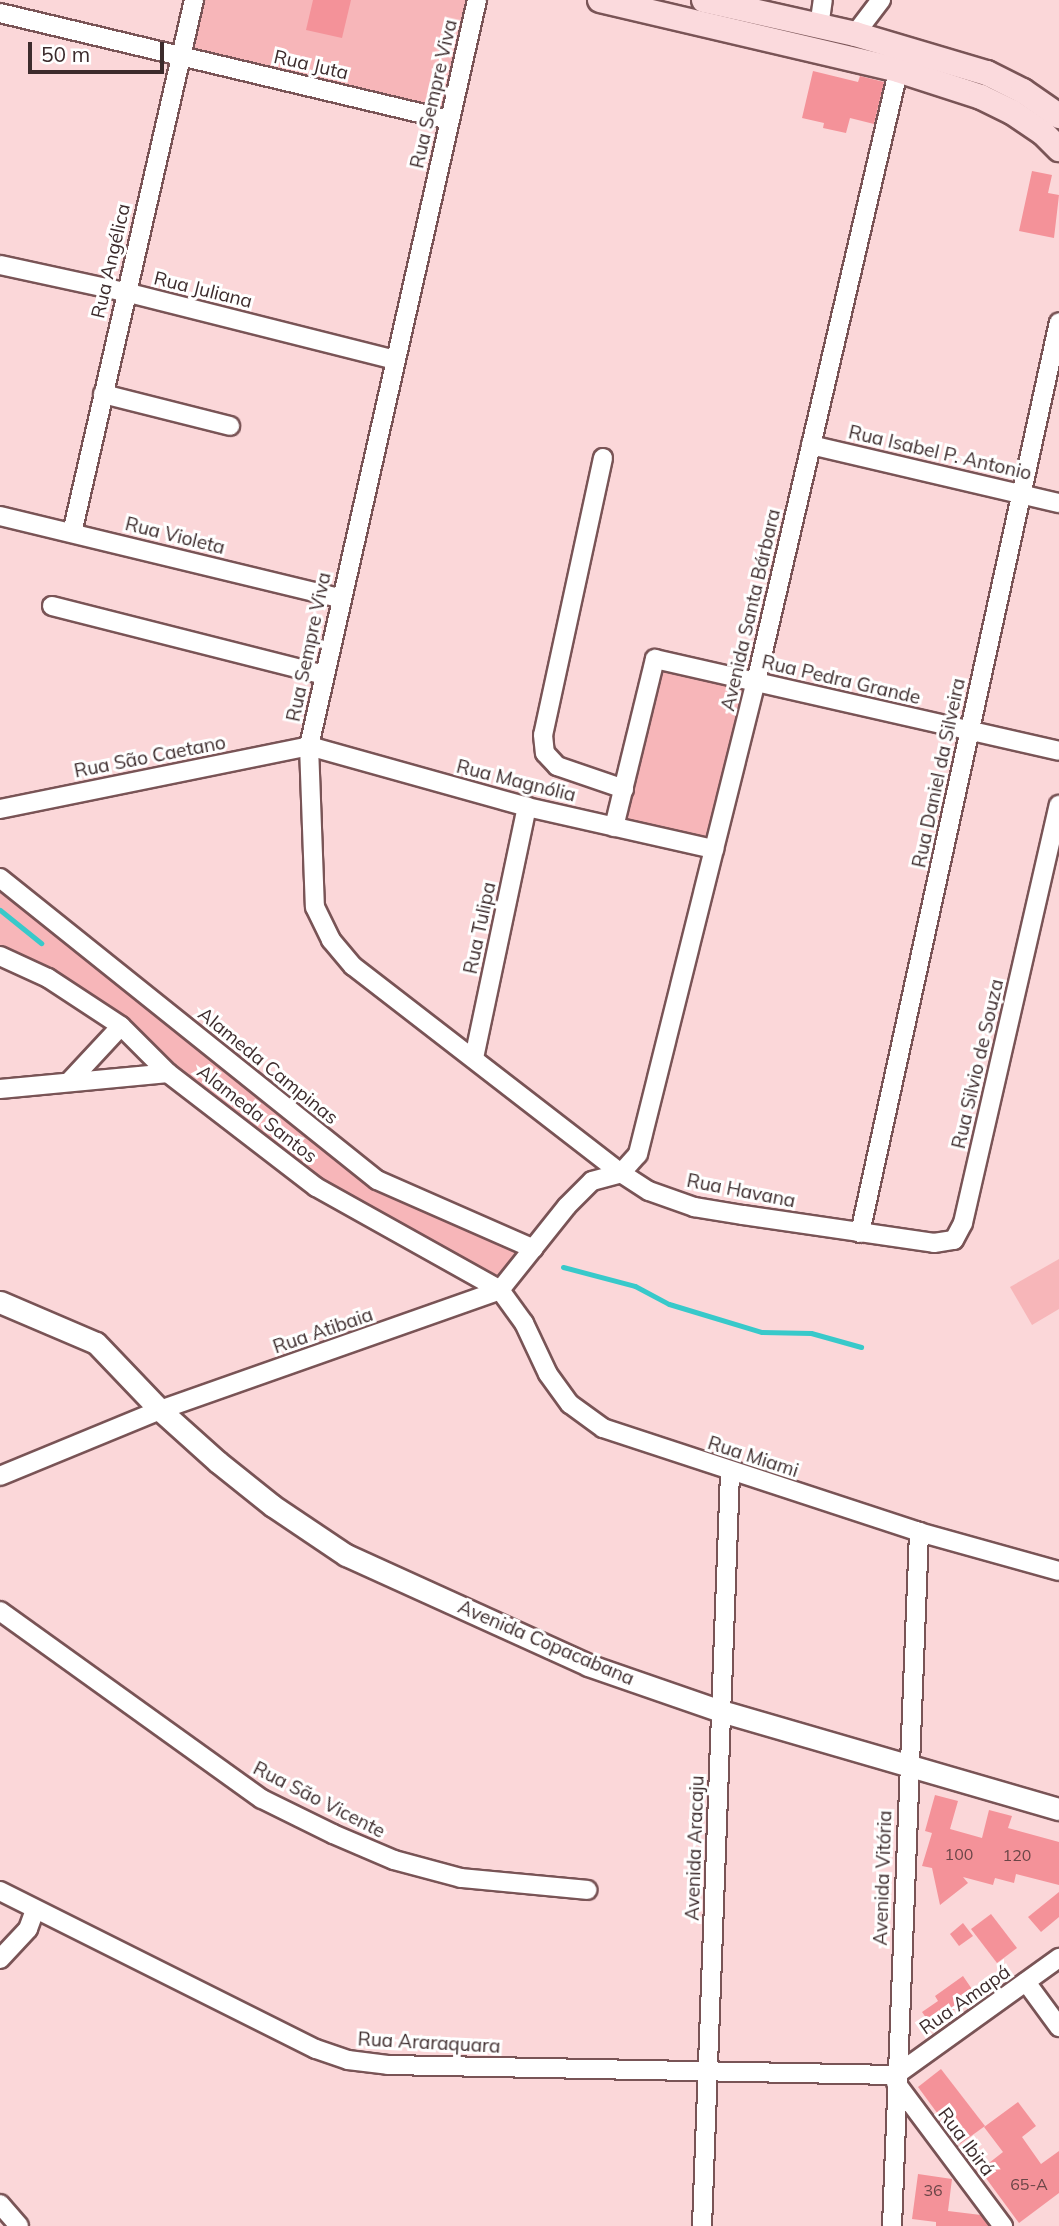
<!DOCTYPE html>
<html>
<head>
<meta charset="utf-8">
<style>
  body { margin:0 }
  #map { position:relative; width:1059px; height:2226px; overflow:hidden; background:#fbd7d9; font-family:Mulish,sans-serif }
  div>[style] { position:absolute }
  .green>* { inset:0; background:#f7b6b9 }
  .stream>* { height:5px; margin:-2.5px; padding:0 2.5px; transform-origin:2.5px; border-radius:2.5px; background:#38c9ca }
  .building>* { inset:0; background:#f49299 }
  .roads { filter:drop-shadow(2px 0 #795456) drop-shadow(-2px 0 #795456) drop-shadow(0 2px #795456) drop-shadow(0 -2px #795456) }
  .minor>* { height:18px; margin:-9px; padding:0 9px; transform-origin:9px; border-radius:9px; background:#fff }
  .tertiary>* { height:21px; margin:-10.5px; padding:0 10.5px; transform-origin:10.5px; border-radius:10.5px; background:#fff }
  .secondary>* { height:24px; margin:-12px; padding:0 12px; transform-origin:12px; border-radius:12px; background:#fbdadd }
  span { translate:-50% -50%; white-space:nowrap; text-align:center; line-height:1.15; -webkit-text-stroke:6px #fff; paint-order:stroke }
  .number-label { font-size:16px; color:#6a4547 }
  .number-label span { -webkit-text-stroke-width:0 }
  .street-label { font-size:19px; color:#3c2b2c }
  .scale { position:absolute; left:28px; top:42px; width:136px; height:32px; box-sizing:border-box; border:4px solid #3c2b2c; border-top:0; padding-left:9px; font-size:21px; line-height:24px; white-space:nowrap; color:#3c2b2c; -webkit-text-stroke:5px #fff; paint-order:stroke }
</style>
</head>
<body>
<div id="map">
  <div class="green">
    <i style="clip-path:polygon(200px 0,469px 0,444px 112px,188px 50px)"></i>
    <i style="clip-path:polygon(655px 659px,756px 682px,714px 849px,614px 827px)"></i>
    <i style="clip-path:polygon(0 878px,343px 1153px,534px 1249px,500px 1290px,316px 1187px,121px 1026px,0 956px)"></i>
    <i style="clip-path:polygon(1059px 1259px,1059px 1309px,1032px 1325px,1010px 1287px)"></i>
  </div>
  <div class="stream">
    <i style="left:0;top:910px;width:53px;rotate:38.8deg"></i>
    <i style="left:563px;top:1267px;width:74px;rotate:14.8deg"></i>
    <i style="left:635px;top:1286px;width:38px;rotate:28deg"></i>
    <i style="left:669px;top:1304px;width:97px;rotate:16.8deg"></i>
    <i style="left:762px;top:1332px;width:49px;rotate:1.2deg"></i>
    <i style="left:811px;top:1333px;width:52px;rotate:15.6deg"></i>
  </div>
  <div class="building">
    <i style="clip-path:polygon(313px 0,351px 0,342px 38px,306px 30px)"></i>
    <i style="clip-path:polygon(813px 71px,858px 82px,860px 76px,884px 82px,874px 124px,850px 118px,846px 133px,823px 128px,824px 123px,802px 118px)"></i>
    <i style="clip-path:polygon(1032px 171px,1052px 175px,1048px 193px,1059px 195px,1054px 238px,1019px 231px)"></i>
    <i style="clip-path:polygon(935px 1795px,958px 1801px,950px 1829px,982px 1838px,989px 1810px,1012px 1816px,1008px 1828px,1059px 1842px,1059px 1885px,1016px 1874px,1014px 1883px,995px 1878px,993px 1885px,963px 1877px,968px 1883px,940px 1905px,932px 1868px,922px 1866px,932px 1833px,925px 1831px)"></i>
    <i style="clip-path:polygon(1059px 1892px,1059px 1917px,1041px 1932px,1028px 1917px)"></i>
    <i style="clip-path:polygon(991px 1914px,1017px 1948px,997px 1963px,971px 1929px)"></i>
    <i style="clip-path:polygon(963px 1923px,973px 1936px,959px 1946px,950px 1934px)"></i>
    <i style="clip-path:polygon(963px 1976px,976px 1995px,931px 2025px,922px 2012px,938px 2001px,935px 1996px)"></i>
    <i style="clip-path:polygon(941px 2069px,985px 2126px,960px 2144px,918px 2087px)"></i>
    <i style="clip-path:polygon(1018px 2102px,1036px 2126px,1022px 2137px,1041px 2164px,1059px 2151px,1059px 2193px,1019px 2223px,980px 2170px,1003px 2152px,984px 2127px)"></i>
    <i style="clip-path:polygon(918px 2174px,952px 2179px,948px 2211px,981px 2215px,989px 2226px,936px 2226px,936px 2222px,912px 2219px)"></i>
  </div>
  <div class="roads">
    <div class="minor">
      <i style="left:477px;top:0;width:765px;rotate:102.69deg"></i>
      <i style="left:309px;top:746px;width:161px;rotate:87.9deg"></i>
      <i style="left:315px;top:907px;width:37px;rotate:64deg"></i>
      <i style="left:331px;top:940px;width:34px;rotate:50deg"></i>
      <i style="left:353px;top:966px;width:339px;rotate:37.7deg"></i>
      <i style="left:621px;top:1173px;width:33px;rotate:33deg"></i>
      <i style="left:649px;top:1191px;width:48px;rotate:19.6deg"></i>
      <i style="left:694px;top:1207px;width:50px;rotate:9.3deg"></i>
      <i style="left:743px;top:1215px;width:193px;rotate:8.3deg"></i>
      <i style="left:934px;top:1243px;width:20px;rotate:-9deg"></i>
      <i style="left:954px;top:1240px;width:19px;rotate:-62deg"></i>
      <i style="left:963px;top:1223px;width:429px;rotate:-77.1deg"></i>
      <i style="left:0;top:13px;width:462px;rotate:13.4deg"></i>
      <i style="left:819px;top:27px;width:27px;rotate:-82deg"></i>
      <i style="left:855px;top:34px;width:43px;rotate:-52.6deg"></i>
      <i style="left:0;top:265px;width:128px;rotate:12.2deg"></i>
      <i style="left:125px;top:292px;width:279px;rotate:14.1deg"></i>
      <i style="left:103px;top:394px;width:131px;rotate:14.1deg"></i>
      <i style="left:811px;top:445px;width:255px;rotate:13.2deg"></i>
      <i style="left:603px;top:458px;width:283px;rotate:102.2deg"></i>
      <i style="left:543px;top:735px;width:18px;rotate:84deg"></i>
      <i style="left:545px;top:753px;width:18px;rotate:47deg"></i>
      <i style="left:557px;top:766px;width:71px;rotate:18.9deg"></i>
      <i style="left:0;top:516px;width:350px;rotate:13.6deg"></i>
      <i style="left:72px;top:533px;width:547px;rotate:-77.11deg"></i>
      <i style="left:52px;top:606px;width:281px;rotate:14.2deg"></i>
      <i style="left:0;top:809px;width:315px;rotate:-11.5deg"></i>
      <i style="left:309px;top:746px;width:226px;rotate:15.6deg"></i>
      <i style="left:527px;top:807px;width:192px;rotate:12.7deg"></i>
      <i style="left:614px;top:827px;width:173px;rotate:-76.3deg"></i>
      <i style="left:655px;top:659px;width:414px;rotate:12.8deg"></i>
      <i style="left:0;top:878px;width:483px;rotate:38.7deg"></i>
      <i style="left:377px;top:1180px;width:171px;rotate:23.7deg"></i>
      <i style="left:0;top:956px;width:53px;rotate:24.6deg"></i>
      <i style="left:48px;top:978px;width:87px;rotate:33.3deg"></i>
      <i style="left:121px;top:1026px;width:66px;rotate:45deg"></i>
      <i style="left:168px;top:1073px;width:187px;rotate:37.6deg"></i>
      <i style="left:316px;top:1187px;width:211px;rotate:29.2deg"></i>
      <i style="left:500px;top:1290px;width:41px;rotate:54deg"></i>
      <i style="left:524px;top:1323px;width:56px;rotate:64.8deg"></i>
      <i style="left:548px;top:1374px;width:37px;rotate:54deg"></i>
      <i style="left:570px;top:1404px;width:41px;rotate:36deg"></i>
      <i style="left:603px;top:1428px;width:333px;rotate:18.2deg"></i>
      <i style="left:919px;top:1532px;width:145px;rotate:15.6deg"></i>
      <i style="left:474px;top:1058px;width:257px;rotate:-78.1deg"></i>
      <i style="left:69px;top:1082px;width:76px;rotate:-47.1deg"></i>
      <i style="left:0;top:1089px;width:169px;rotate:-5.4deg"></i>
      <i style="left:621px;top:1173px;width:25px;rotate:-48deg"></i>
      <i style="left:638px;top:1154px;width:487px;rotate:-76deg"></i>
      <i style="left:756px;top:682px;width:640px;rotate:-76.9deg"></i>
      <i style="left:860px;top:1233px;width:932px;rotate:-77.68deg"></i>
      <i style="left:0;top:1476px;width:173px;rotate:-22.4deg"></i>
      <i style="left:160px;top:1410px;width:361px;rotate:-19.4deg"></i>
      <i style="left:500px;top:1290px;width:107px;rotate:-51.4deg"></i>
      <i style="left:567px;top:1206px;width:35px;rotate:-45deg"></i>
      <i style="left:592px;top:1181px;width:30px;rotate:-15deg"></i>
      <i style="left:0;top:1611px;width:322px;rotate:35.7deg"></i>
      <i style="left:262px;top:1799px;width:79px;rotate:26.2deg"></i>
      <i style="left:333px;top:1834px;width:66px;rotate:23.1deg"></i>
      <i style="left:394px;top:1860px;width:69px;rotate:15deg"></i>
      <i style="left:461px;top:1878px;width:127px;rotate:5.4deg"></i>
      <i style="left:0;top:1891px;width:353px;rotate:26.6deg"></i>
      <i style="left:316px;top:2049px;width:34px;rotate:19deg"></i>
      <i style="left:348px;top:2060px;width:40px;rotate:7.1deg"></i>
      <i style="left:388px;top:2065px;width:508px;rotate:1.13deg"></i>
      <i style="left:896px;top:2075px;width:201px;rotate:-35.7deg"></i>
      <i style="left:0;top:1959px;width:41px;rotate:-47deg"></i>
      <i style="left:28px;top:1929px;width:20px;rotate:-70deg"></i>
      <i style="left:1026px;top:1982px;width:56px;rotate:53.7deg"></i>
      <i style="left:896px;top:2083px;width:179px;rotate:53.2deg"></i>
      <i style="left:0;top:2204px;width:29px;rotate:49deg"></i>
      <i style="left:702px;top:2226px;width:755px;rotate:-87.87deg"></i>
      <i style="left:892px;top:2226px;width:695px;rotate:-87.77deg"></i>
    </div>
    <div class="tertiary">
      <i style="left:0;top:1302px;width:104px;rotate:23.1deg"></i>
      <i style="left:96px;top:1343px;width:93px;rotate:46.3deg"></i>
      <i style="left:160px;top:1410px;width:78px;rotate:41.9deg"></i>
      <i style="left:218px;top:1462px;width:70px;rotate:38.7deg"></i>
      <i style="left:273px;top:1506px;width:88px;rotate:33.9deg"></i>
      <i style="left:346px;top:1555px;width:266px;rotate:24.4deg"></i>
      <i style="left:588px;top:1665px;width:141px;rotate:19.1deg"></i>
      <i style="left:721px;top:1711px;width:352px;rotate:16.2deg"></i>
    </div>
    <div class="secondary">
      <i style="left:600px;top:0;width:306px;rotate:13.2deg"></i>
      <i style="left:898px;top:70px;width:87px;rotate:18deg"></i>
      <i style="left:981px;top:97px;width:34px;rotate:26deg"></i>
      <i style="left:1012px;top:112px;width:37px;rotate:34deg"></i>
      <i style="left:1043px;top:133px;width:23px;rotate:45deg"></i>
      <i style="left:704px;top:0;width:155px;rotate:12.7deg"></i>
      <i style="left:855px;top:34px;width:138px;rotate:16.5deg"></i>
      <i style="left:987px;top:73px;width:40px;rotate:26.6deg"></i>
      <i style="left:1023px;top:91px;width:44px;rotate:34.8deg"></i>
    </div>
  </div>
  <div class="number-label">
    <span style="left:959px;top:1854px">100</span>
    <span style="left:1017px;top:1855px">120</span>
    <span style="left:1029px;top:2184px">65-A</span>
    <span style="left:933px;top:2190px">36</span>
  </div>
  <div class="street-label">
    <span style="left:311px;top:65px;rotate:13deg">Rua Juta</span>
    <span style="left:434px;top:94px;rotate:-77deg">Rua Sempre Viva</span>
    <span style="left:111px;top:261px;rotate:-77deg">Rua Angélica</span>
    <span style="left:203px;top:290px;rotate:14deg">Rua Juliana</span>
    <span style="left:940px;top:453px;rotate:13deg">Rua Isabel P. Antonio</span>
    <span style="left:175px;top:536px;rotate:14deg">Rua Violeta</span>
    <span style="left:751px;top:610px;rotate:-77deg">Avenida Santa Bárbara</span>
    <span style="left:309px;top:647px;rotate:-78deg">Rua Sempre Viva</span>
    <span style="left:841px;top:680px;rotate:13deg">Rua Pedra Grande</span>
    <span style="left:150px;top:757px;rotate:-11deg">Rua São Caetano</span>
    <span style="left:939px;top:773px;rotate:-78deg">Rua Daniel da Silveira</span>
    <span style="left:516px;top:781px;rotate:14deg">Rua Magnólia</span>
    <span style="left:480px;top:928px;rotate:-78deg">Rua Tulipa</span>
    <span style="left:978px;top:1064px;rotate:-77deg">Rua Silvio de Souza</span>
    <span style="left:268px;top:1066px;rotate:39deg">Alameda Campinas</span>
    <span style="left:257px;top:1114px;rotate:38deg">Alameda Santos</span>
    <span style="left:741px;top:1191px;rotate:11deg">Rua Havana</span>
    <span style="left:323px;top:1331px;rotate:-19deg">Rua Atibaia</span>
    <span style="left:753px;top:1457px;rotate:18deg">Rua Miami</span>
    <span style="left:546px;top:1643px;rotate:23deg">Avenida Copacabana</span>
    <span style="left:319px;top:1800px;rotate:27deg">Rua São Vicente</span>
    <span style="left:695px;top:1848px;rotate:-88deg">Avenida Aracaju</span>
    <span style="left:883px;top:1878px;rotate:-88deg">Avenida Vitória</span>
    <span style="left:965px;top:2000px;rotate:-35deg">Rua Amapá</span>
    <span style="left:429px;top:2043px;rotate:3deg">Rua Araraquara</span>
    <span style="left:966px;top:2142px;rotate:53deg">Rua Ibirá</span>
  </div>
  <div class="scale">50 m</div>
</div>
</body>
</html>
